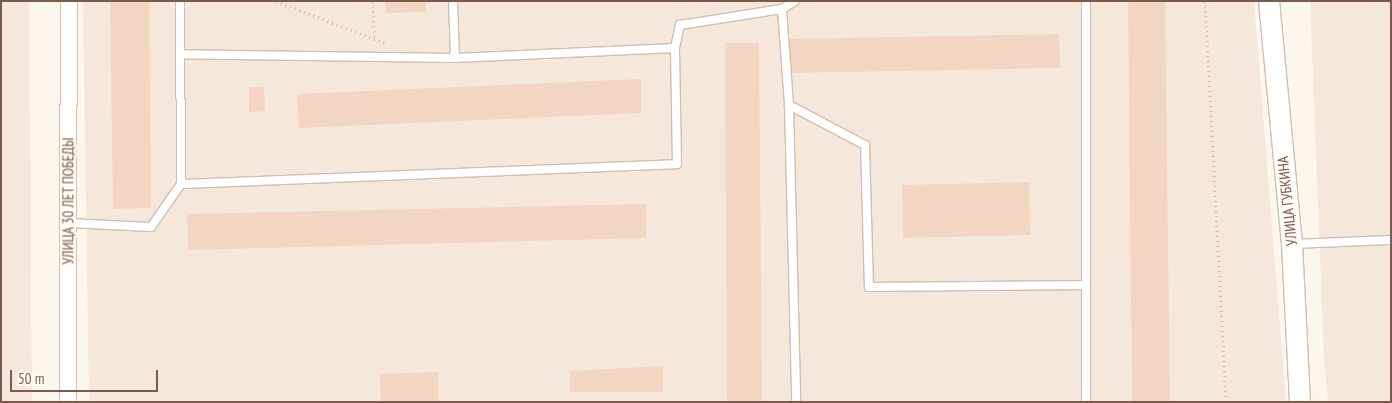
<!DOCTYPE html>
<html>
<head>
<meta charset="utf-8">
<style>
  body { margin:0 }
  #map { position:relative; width:1392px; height:403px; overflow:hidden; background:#fdf6ec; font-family:"PT Sans Narrow",sans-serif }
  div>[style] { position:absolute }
  .residential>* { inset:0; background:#f5e8da }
  .building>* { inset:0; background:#f3d5c3 }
  .path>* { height:3px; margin-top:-1.5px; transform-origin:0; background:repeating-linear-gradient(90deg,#d9b8a5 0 1px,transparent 0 5px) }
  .roads { filter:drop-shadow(1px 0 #d1beb0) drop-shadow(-1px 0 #d1beb0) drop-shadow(0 1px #d1beb0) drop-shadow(0 -1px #d1beb0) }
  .service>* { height:8px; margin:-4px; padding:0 4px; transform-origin:4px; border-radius:4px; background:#fff }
  .minor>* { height:16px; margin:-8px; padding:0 8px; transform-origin:8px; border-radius:8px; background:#fff }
  .tertiary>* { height:20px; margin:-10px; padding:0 10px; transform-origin:10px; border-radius:10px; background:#fff }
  span { translate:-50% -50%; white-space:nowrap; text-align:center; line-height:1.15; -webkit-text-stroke:4px #fffaf3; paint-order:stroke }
  .street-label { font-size:15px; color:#7a5c4d }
  .frame { position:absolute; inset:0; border:2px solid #7a5c4d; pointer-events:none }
  .scale { position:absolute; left:10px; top:370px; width:148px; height:22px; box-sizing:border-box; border:2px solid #7a5c4d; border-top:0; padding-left:6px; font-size:15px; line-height:18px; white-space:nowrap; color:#7a5c4d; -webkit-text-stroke:4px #fffaf3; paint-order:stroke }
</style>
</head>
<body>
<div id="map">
  <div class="residential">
    <i style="clip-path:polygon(1px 1px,29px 1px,32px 402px,1px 402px)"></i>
    <i style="clip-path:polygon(83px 1px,1254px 1px,1286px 402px,89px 402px)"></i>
    <i style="clip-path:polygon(1310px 1px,1391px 1px,1391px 402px,1328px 402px,1324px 360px)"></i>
  </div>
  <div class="building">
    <i style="clip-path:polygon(110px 1px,149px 1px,151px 208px,113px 209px)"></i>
    <i style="clip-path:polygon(385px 1px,426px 1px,426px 12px,386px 13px)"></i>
    <i style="clip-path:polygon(1128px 1px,1165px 1px,1170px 402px,1132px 402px)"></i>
    <i style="clip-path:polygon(1059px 34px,1060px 68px,789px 73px,788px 39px)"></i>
    <i style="clip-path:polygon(725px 43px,759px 43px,762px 402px,727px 402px)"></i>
    <i style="clip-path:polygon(641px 79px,641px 113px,299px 128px,297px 94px)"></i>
    <i style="clip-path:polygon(249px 87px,264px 87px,265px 111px,249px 112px)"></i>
    <i style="clip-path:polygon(1029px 182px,1030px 235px,903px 238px,902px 185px)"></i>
    <i style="clip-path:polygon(646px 204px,646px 238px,188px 250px,187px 214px)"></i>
    <i style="clip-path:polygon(663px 366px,663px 392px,570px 392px,570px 371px)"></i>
    <i style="clip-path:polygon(438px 372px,438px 402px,381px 402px,380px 374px)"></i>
  </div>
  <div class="path">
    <i style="left:276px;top:1px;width:117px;rotate:21.1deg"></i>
    <i style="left:373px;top:1px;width:38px;rotate:88deg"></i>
    <i style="left:1205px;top:1px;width:402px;rotate:87deg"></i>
    <i style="left:1390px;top:1px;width:7px;rotate:82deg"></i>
  </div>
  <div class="roads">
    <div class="service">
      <i style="left:180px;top:1px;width:183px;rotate:89.7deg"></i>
      <i style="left:181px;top:184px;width:496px;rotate:-2.3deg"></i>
      <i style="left:677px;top:164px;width:116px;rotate:-91deg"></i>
      <i style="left:675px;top:48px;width:220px;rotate:177.4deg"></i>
      <i style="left:455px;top:58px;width:275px;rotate:-179.2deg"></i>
      <i style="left:453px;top:1px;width:57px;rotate:88deg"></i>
      <i style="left:782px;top:9px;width:96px;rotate:85.8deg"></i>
      <i style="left:789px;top:105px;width:297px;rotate:88.6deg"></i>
      <i style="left:675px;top:48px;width:24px;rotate:-78deg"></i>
      <i style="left:680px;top:25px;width:103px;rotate:-8.9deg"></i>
      <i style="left:782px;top:9px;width:15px;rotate:-32deg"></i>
      <i style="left:789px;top:105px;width:86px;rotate:27.8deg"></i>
      <i style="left:865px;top:145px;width:142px;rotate:88.4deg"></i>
      <i style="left:869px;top:287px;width:217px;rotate:-0.5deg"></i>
      <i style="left:68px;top:223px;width:83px;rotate:2.8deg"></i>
      <i style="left:151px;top:227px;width:52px;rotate:-55.1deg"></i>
      <i style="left:1292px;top:244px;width:99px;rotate:-2.3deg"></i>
      <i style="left:1086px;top:402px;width:401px;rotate:-90deg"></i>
    </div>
    <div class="minor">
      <i style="left:68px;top:402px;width:401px;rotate:-89.9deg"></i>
    </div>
    <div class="tertiary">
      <i style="left:1269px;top:1px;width:244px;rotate:84.6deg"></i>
      <i style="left:1292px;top:244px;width:158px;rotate:87.1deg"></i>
    </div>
  </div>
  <div class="street-label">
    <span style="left:68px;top:201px;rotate:-90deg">УЛИЦА 30 ЛЕТ ПОБЕДЫ</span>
    <span style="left:1287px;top:201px;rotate:-96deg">УЛИЦА ГУБКИНА</span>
  </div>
  <div class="frame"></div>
  <div class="scale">50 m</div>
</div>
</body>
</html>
